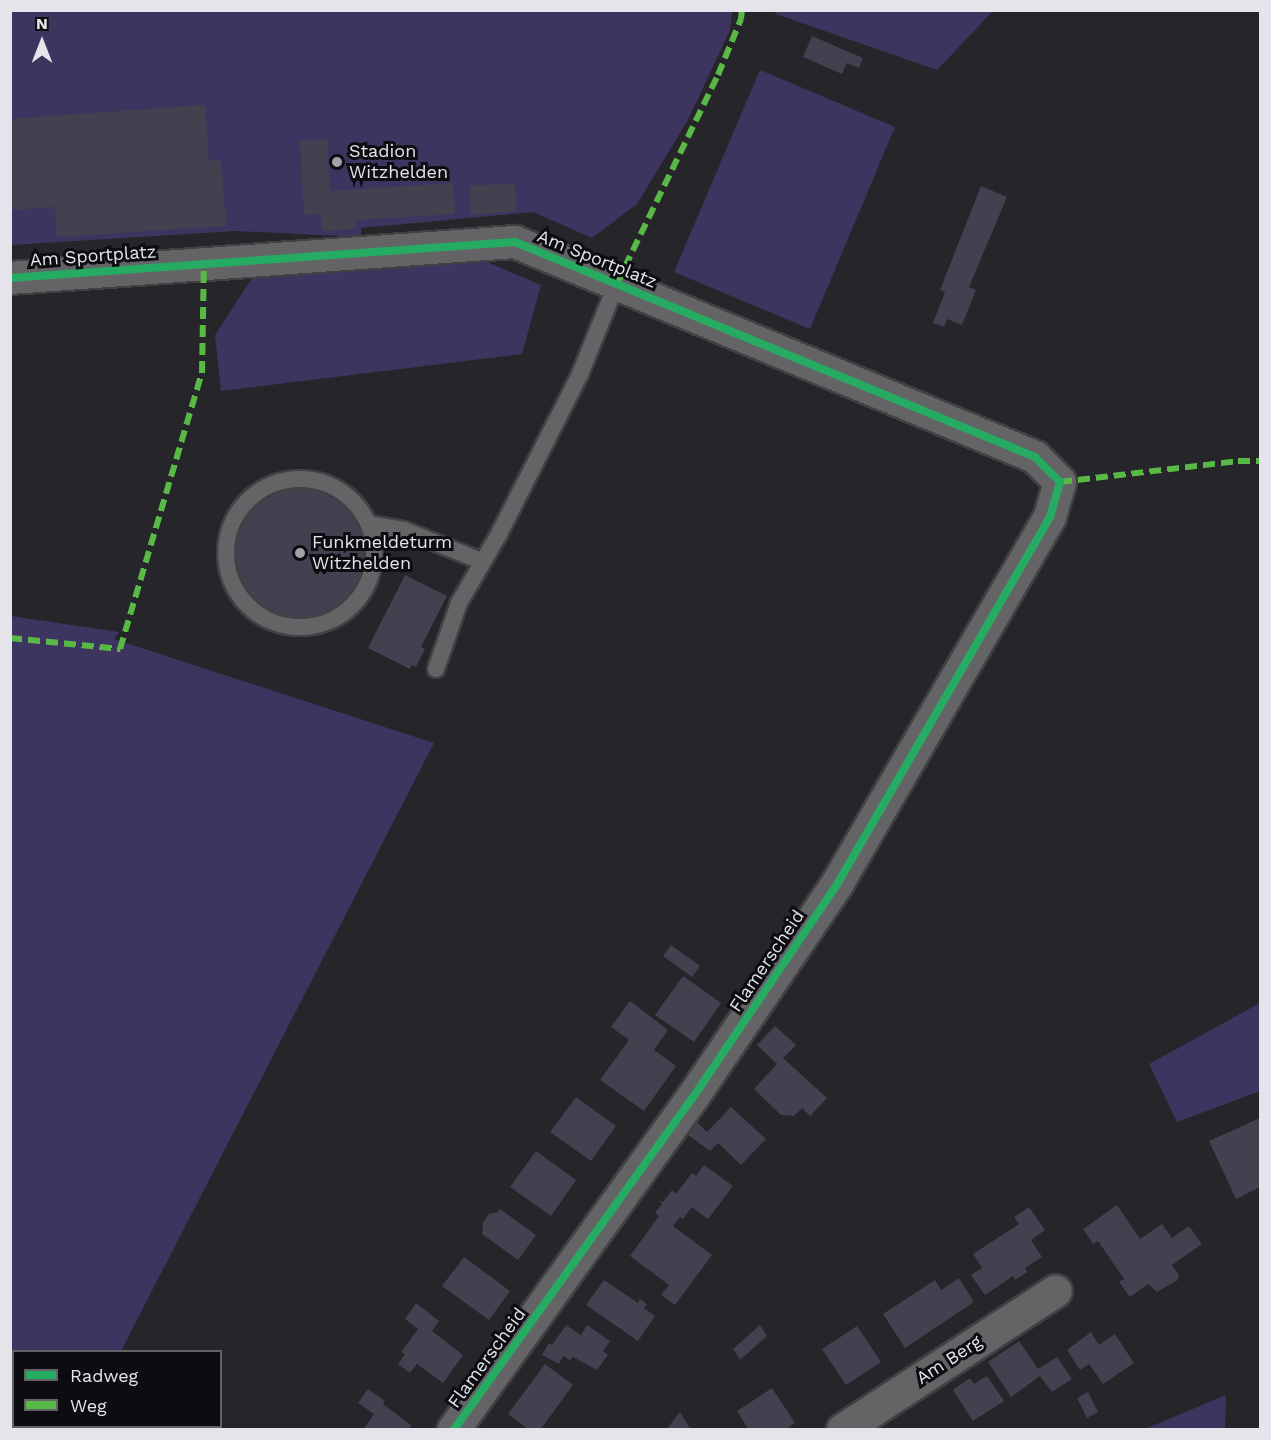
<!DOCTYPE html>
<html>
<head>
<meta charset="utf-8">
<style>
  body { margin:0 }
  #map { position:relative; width:1271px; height:1440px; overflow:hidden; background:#25252a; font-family:"Work Sans",sans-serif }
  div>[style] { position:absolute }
  .green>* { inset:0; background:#3d3560 }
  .building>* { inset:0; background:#43404f }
  .round { border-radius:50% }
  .roads { filter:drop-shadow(2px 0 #414144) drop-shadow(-2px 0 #414144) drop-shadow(0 2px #414144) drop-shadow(0 -2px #414144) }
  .service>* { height:16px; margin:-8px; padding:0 8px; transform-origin:8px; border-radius:8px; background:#646466 }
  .service>.ring { margin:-8px; padding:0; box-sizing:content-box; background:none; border:16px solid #646466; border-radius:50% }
  .minor>* { height:32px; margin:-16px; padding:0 16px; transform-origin:16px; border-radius:16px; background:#646466 }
  .quiet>* { height:6px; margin-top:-3px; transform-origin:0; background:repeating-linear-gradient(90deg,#58b947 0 12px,transparent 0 18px) }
  .cycleway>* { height:8px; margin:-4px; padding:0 4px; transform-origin:4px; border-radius:4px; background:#26ab63 }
  .dots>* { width:16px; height:16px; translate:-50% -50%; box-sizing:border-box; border:3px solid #0d0c11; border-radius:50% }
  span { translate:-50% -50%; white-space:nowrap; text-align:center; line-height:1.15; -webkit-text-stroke:6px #0d0c11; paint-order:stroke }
  .poi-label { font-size:18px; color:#e5e4eb }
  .left { translate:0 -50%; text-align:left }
  .street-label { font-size:18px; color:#e5e4eb }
  .frame { position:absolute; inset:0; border:12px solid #e5e4eb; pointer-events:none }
  .legend { position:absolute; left:12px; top:1350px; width:210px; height:78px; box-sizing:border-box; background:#0d0c11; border:2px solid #636268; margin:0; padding:8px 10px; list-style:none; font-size:18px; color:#e5e4eb }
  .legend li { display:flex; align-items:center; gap:12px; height:30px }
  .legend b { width:30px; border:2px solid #636268 }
  .north { position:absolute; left:12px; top:12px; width:60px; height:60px; -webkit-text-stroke:4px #0d0c11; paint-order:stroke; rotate:0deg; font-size:16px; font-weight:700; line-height:24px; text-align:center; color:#e5e4eb }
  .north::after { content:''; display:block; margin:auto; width:21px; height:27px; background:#e5e4eb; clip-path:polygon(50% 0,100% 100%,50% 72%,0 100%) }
</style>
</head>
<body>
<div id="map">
  <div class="green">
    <i style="clip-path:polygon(10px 11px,732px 11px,730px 30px,688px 120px,637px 204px,592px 238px,533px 212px,361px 228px,361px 237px,236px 231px,11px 245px)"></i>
    <i style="clip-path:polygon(775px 11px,775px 10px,993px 11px,937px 70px,776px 14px)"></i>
    <i style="clip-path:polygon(760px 70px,895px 127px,810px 329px,674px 272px)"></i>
    <i style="clip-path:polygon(473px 256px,541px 285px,522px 354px,221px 391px,215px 335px,258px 269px)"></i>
    <i style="clip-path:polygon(11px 616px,119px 632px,114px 639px,434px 743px,121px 1351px,14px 1352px,14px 1426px,82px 1427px,81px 1429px,11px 1429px)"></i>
    <i style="clip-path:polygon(1260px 1003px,1260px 1091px,1177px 1122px,1149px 1064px)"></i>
    <i style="clip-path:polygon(1226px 1395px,1225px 1429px,1145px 1429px)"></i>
  </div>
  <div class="building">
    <i style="clip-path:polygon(812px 36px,863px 58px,859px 68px,847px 63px,842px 74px,803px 57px)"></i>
    <i style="clip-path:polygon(205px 105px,209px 161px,221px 160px,226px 226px,57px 237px,55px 207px,10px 210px,10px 119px)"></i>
    <i style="clip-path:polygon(327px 139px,330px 191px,453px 183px,455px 214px,355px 220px,356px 229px,322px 231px,321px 213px,304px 215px,300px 141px)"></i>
    <i style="clip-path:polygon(515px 183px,516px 211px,471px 215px,469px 186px)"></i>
    <i style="clip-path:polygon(981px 186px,1007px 197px,969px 287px,976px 290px,962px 325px,947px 319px,944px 327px,933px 323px,945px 292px,940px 290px)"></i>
    <i class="round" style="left:235px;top:488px;width:130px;height:130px"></i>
    <i style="clip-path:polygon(405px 575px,447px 596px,421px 647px,425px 649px,416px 667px,412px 665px,410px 669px,368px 648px)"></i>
    <i style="clip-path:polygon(671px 945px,700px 966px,692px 977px,663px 956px)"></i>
    <i style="clip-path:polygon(683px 976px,721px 1003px,694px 1042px,655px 1015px)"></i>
    <i style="clip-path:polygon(630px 1001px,668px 1030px,654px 1050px,676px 1066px,644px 1111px,600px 1080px,629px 1040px,611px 1027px)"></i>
    <i style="clip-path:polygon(775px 1026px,796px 1045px,783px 1058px,827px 1098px,810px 1116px,802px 1108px,794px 1116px,781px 1115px,754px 1089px,777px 1064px,757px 1045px)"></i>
    <i style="clip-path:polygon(576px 1097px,616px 1126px,591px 1161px,550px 1132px)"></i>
    <i style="clip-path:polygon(731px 1107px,766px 1139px,741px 1165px,718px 1143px,710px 1151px,687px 1134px,697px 1122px,707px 1132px)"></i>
    <i style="clip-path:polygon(1260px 1118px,1260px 1187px,1236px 1199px,1209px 1141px)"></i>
    <i style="clip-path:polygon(536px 1151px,576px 1180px,551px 1216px,510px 1187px)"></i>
    <i style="clip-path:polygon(704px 1165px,733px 1186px,708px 1219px,692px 1207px,683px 1219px,680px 1217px,673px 1226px,712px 1255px,675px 1305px,661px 1295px,669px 1285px,630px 1256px,659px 1216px,655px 1213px,662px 1204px,658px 1200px,663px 1202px,672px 1190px,676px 1194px,692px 1173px,696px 1176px)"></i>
    <i style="clip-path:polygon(1117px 1205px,1140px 1239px,1162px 1224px,1172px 1238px,1189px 1226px,1202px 1244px,1172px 1265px,1179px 1275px,1178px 1280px,1157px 1292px,1148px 1284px,1130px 1297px,1119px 1282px,1124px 1279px,1098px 1241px,1093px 1244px,1083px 1229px)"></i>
    <i style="clip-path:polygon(1029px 1207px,1045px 1230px,1031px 1240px,1042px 1257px,1025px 1268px,1027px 1272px,1015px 1280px,1013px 1276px,985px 1295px,971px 1275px,982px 1268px,973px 1254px,1019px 1224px,1014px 1217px)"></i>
    <i style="clip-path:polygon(500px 1209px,536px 1235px,518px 1260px,482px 1234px,483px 1222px,489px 1214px,498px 1212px)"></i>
    <i style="clip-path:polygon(464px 1257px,510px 1291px,489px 1320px,442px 1286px)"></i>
    <i style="clip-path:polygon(959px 1278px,974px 1302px,905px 1348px,883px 1314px,935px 1280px,941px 1290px)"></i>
    <i style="clip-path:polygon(604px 1280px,638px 1303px,640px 1299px,647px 1304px,644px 1308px,655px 1316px,638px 1341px,586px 1305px)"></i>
    <i style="clip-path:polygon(416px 1303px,439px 1321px,432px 1331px,463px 1355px,443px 1383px,417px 1364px,410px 1373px,398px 1364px,405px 1354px,401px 1352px,418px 1329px,405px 1319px)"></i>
    <i style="clip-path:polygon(566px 1325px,581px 1335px,587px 1325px,610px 1341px,603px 1351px,608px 1355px,597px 1370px,573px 1357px,570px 1360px,563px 1356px,559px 1364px,542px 1355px,549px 1343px,552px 1345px)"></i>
    <i style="clip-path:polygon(760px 1325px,767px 1336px,740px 1360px,733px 1349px)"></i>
    <i style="clip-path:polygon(857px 1326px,881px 1362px,846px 1385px,822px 1349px)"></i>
    <i style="clip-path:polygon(1091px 1332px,1099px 1345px,1115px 1334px,1134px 1363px,1103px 1384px,1089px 1364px,1080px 1370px,1067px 1350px)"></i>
    <i style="clip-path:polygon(1019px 1341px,1038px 1369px,1057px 1357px,1072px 1379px,1052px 1392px,1040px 1376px,1011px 1397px,988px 1362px)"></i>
    <i style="clip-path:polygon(545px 1364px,573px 1385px,540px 1430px,529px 1430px,508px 1414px)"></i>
    <i style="clip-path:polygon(987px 1376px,1004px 1401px,973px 1421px,953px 1390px,970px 1378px,974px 1384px)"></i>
    <i style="clip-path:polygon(772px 1388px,795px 1423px,785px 1430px,749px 1430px,737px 1411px)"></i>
    <i style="clip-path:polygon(368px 1389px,385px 1401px,383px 1404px,411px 1425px,408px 1430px,363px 1430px,374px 1414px,358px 1403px)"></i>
    <i style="clip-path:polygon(1088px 1392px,1098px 1412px,1087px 1418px,1077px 1398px)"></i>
    <i style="clip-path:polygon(680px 1412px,691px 1430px,666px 1430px)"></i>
  </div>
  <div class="roads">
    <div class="service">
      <i class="ring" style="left:226px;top:479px;width:132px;height:132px"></i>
      <i style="left:369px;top:524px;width:36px;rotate:10deg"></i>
      <i style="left:404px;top:530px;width:83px;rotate:21.9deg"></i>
      <i style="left:436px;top:669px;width:70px;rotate:-70.8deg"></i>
      <i style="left:459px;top:603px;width:80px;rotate:-59.9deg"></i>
      <i style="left:499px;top:534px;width:179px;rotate:-63.1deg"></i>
      <i style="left:580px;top:374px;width:98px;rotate:-67.9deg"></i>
    </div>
    <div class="minor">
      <i style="left:10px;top:278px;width:506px;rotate:-4.08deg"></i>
      <i style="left:515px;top:242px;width:563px;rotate:22.46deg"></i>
      <i style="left:1035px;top:457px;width:35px;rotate:45deg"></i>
      <i style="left:1060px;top:482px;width:36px;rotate:106deg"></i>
      <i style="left:1050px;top:517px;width:423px;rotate:120.1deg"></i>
      <i style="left:838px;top:883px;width:258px;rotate:124.1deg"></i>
      <i style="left:693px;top:1097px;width:410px;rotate:125.7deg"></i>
      <i style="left:843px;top:1430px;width:254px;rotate:-33.1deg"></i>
    </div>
  </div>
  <div class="quiet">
    <i style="left:617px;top:283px;width:231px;rotate:-64.1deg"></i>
    <i style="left:718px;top:75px;width:61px;rotate:-67.7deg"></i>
    <i style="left:741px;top:19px;width:9px;rotate:-84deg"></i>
    <i style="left:1060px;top:482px;width:179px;rotate:-6.7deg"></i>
    <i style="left:1238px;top:461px;width:22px"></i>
    <i style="left:10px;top:638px;width:111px;rotate:5.7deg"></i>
    <i style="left:120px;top:649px;width:288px;rotate:-73.5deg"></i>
    <i style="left:202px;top:373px;width:110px;rotate:-89deg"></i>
  </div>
  <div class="cycleway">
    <i style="left:10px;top:278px;width:506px;rotate:-4.08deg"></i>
    <i style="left:515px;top:242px;width:563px;rotate:22.46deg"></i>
    <i style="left:1035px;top:457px;width:35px;rotate:45deg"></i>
    <i style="left:1060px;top:482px;width:36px;rotate:106deg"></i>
    <i style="left:1050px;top:517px;width:423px;rotate:120.1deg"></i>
    <i style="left:838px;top:883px;width:258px;rotate:124.1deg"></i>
    <i style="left:693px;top:1097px;width:410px;rotate:125.7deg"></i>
  </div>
  <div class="dots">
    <i style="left:337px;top:162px;background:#a2a1a7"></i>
    <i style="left:300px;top:553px;background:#a2a1a7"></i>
  </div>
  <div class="poi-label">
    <span class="left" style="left:349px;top:162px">Stadion<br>Witzhelden</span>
    <span class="left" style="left:312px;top:553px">Funkmeldeturm<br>Witzhelden</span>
  </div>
  <div class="street-label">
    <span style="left:93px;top:256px;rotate:-4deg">Am Sportplatz</span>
    <span style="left:597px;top:259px;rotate:22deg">Am Sportplatz</span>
    <span style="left:767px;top:961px;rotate:-56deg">Flamerscheid</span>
    <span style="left:487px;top:1358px;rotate:-54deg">Flamerscheid</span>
    <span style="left:949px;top:1360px;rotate:-33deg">Am Berg</span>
  </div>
  <div class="frame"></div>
  <ul class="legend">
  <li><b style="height:8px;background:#26ab63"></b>Radweg</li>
  <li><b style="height:8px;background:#58b947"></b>Weg</li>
  </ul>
  <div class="north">N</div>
</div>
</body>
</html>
